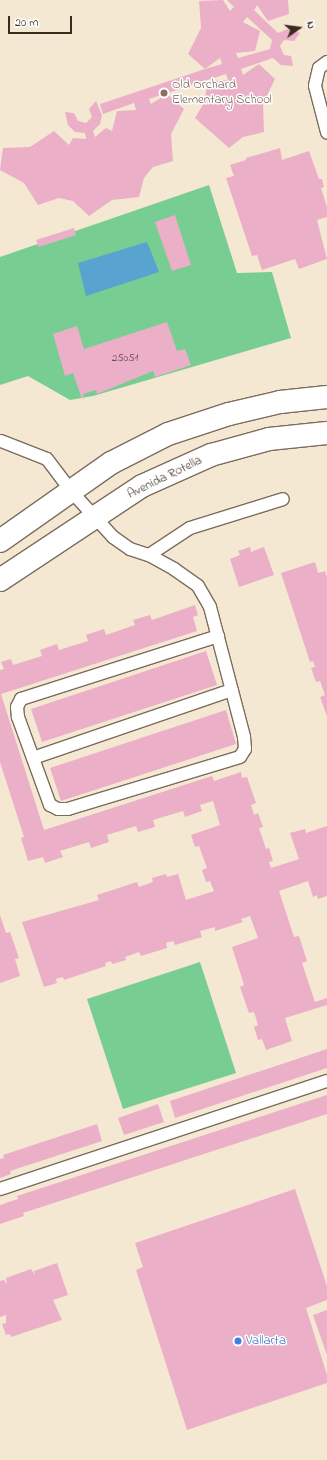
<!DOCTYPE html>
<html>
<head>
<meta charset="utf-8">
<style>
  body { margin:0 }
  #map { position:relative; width:327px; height:1460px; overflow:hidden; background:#f5e8d3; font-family:"Indie Flower",sans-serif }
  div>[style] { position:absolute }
  .green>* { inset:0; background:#77cd92 }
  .water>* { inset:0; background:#58a3d0 }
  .building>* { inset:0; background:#ebafc8 }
  .roads { filter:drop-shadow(1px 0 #7c6c5d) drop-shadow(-1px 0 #7c6c5d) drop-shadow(0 1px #7c6c5d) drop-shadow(0 -1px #7c6c5d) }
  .service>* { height:12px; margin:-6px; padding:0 6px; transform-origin:6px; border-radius:6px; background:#fff }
  .minor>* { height:22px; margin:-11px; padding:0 11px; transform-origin:11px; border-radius:11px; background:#fff }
  .dots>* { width:11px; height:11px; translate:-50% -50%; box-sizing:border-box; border:2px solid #fff; border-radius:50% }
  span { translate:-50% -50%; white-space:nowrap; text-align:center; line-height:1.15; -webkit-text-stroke:3px #fff; paint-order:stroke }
  .number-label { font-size:11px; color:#674b48 }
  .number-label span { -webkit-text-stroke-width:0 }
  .education-label { font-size:13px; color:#785e54 }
  .left { translate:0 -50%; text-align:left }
  .street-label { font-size:13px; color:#3b2a1e }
  .shop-label { font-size:13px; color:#366cbe }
  .north { position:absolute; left:279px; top:8px; width:40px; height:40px; -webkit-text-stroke:3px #fff; paint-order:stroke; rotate:76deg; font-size:11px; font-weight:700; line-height:16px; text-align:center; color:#3b2a1e }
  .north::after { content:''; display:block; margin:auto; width:14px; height:18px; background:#3b2a1e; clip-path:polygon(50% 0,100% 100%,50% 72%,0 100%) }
  .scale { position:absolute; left:8px; top:16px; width:64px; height:18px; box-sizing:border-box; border:2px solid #3b2a1e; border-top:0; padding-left:5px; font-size:12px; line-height:14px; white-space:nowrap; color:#3b2a1e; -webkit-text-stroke:3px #fff; paint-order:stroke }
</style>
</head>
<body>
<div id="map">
  <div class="green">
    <i style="clip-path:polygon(209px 185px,237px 273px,272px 272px,291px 338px,93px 396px,70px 400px,28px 376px,0 385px,0 257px)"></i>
    <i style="clip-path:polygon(200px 962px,236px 1073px,123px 1109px,87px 999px)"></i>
  </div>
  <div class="water">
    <i style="clip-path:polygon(147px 242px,159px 272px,86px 296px,78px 263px)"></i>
  </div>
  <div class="building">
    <i style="clip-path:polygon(evenodd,223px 0,230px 11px,234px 7px,227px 0,288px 0,289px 14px,268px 21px,257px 5px,254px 10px,278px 33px,288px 29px,300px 33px,294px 41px,284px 40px,280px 46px,284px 55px,291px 56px,293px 66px,281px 65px,273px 58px,241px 69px,243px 75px,259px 64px,275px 79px,263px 104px,264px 132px,243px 137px,229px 148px,195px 118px,204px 103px,208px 81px,228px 80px,226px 74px,149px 99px,151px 104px,167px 94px,184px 109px,171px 134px,173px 161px,153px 167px,144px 178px,139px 197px,112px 200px,89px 216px,73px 201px,59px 198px,38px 205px,24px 183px,0 170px,3px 148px,30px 147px,54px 131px,69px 145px,73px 138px,86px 139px,85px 133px,75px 132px,68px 125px,65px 112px,74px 113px,78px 121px,86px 123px,92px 117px,89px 109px,96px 101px,102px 115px,100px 124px,93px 131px,95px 137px,106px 128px,112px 131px,117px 111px,136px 110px,134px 103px,103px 114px,100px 104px,205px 69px,188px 54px,201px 28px,199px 1px,223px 0,247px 17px,272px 40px,270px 49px,238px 58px,236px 53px,255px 51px,260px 31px,243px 22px,247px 17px,223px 0,220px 58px,222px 64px,205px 69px,220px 58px)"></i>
    <i style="clip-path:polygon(280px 148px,282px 160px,309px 151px,319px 179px,322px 179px,324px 187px,321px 188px,327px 207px,327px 217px,317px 220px,327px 259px,299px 269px,295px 259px,262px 270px,257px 255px,252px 256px,226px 178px,234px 176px,230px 165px,246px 160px,246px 158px)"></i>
    <i style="clip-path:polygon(175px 215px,191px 265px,172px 271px,155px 222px)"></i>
    <i style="clip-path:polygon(74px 228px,76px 235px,39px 247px,36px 240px)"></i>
    <i style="clip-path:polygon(167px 322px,177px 351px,185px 349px,191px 365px,155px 377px,153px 371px,97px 394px,96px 390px,83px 394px,84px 398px,82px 399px,73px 373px,65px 376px,53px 334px,77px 326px,84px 349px)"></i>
    <i style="clip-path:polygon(250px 547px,251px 552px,264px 547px,274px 575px,239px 587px,230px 559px,240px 555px,238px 551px)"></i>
    <i style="clip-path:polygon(315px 562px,318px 573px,325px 571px,327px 578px,327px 716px,320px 697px,325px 695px,320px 681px,316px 682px,311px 668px,315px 667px,313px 661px,310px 662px,281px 573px)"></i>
    <i style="clip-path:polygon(195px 605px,198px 615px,193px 617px,197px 631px,1px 694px,44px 830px,212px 776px,214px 781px,241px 772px,242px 778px,247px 777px,256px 803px,251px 805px,254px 815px,258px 813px,263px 827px,259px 828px,266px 849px,269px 848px,273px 861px,269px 862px,271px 868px,299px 859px,290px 833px,305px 829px,306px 833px,327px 826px,327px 896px,318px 899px,317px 895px,313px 897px,308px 881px,279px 891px,294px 937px,299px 936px,307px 961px,302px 963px,315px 1002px,327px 998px,327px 1005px,285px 1018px,292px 1041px,266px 1050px,262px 1039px,258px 1040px,254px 1027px,258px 1025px,254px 1012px,249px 1013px,240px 987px,244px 985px,232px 947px,258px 938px,250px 916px,241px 919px,243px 922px,215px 931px,215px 927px,200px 931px,202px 937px,175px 945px,173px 941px,166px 943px,167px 948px,141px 956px,139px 952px,125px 957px,126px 960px,112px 964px,111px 961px,105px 963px,106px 966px,64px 980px,63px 977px,56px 979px,57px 983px,44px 987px,22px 922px,99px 900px,97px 895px,137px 882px,139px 887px,153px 882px,152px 878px,166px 874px,167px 877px,178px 874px,186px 900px,214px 891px,210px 881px,206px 882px,202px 870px,207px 868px,199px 846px,195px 847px,191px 835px,220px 825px,213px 801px,200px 805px,202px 811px,185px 817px,183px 811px,153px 820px,155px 827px,138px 832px,136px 826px,107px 835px,109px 842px,91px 848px,89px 842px,60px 851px,63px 857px,45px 863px,43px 857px,28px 861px,21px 838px,24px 837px,0 762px,0 670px,4px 669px,1px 662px,11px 659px,13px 665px,42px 656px,40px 650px,57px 644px,59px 650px,88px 641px,86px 635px,104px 629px,106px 635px,135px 625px,133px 620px,150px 615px,152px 620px)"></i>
    <i style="clip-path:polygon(206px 651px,217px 685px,42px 742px,31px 709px)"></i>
    <i style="clip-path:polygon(226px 710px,236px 744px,61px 801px,50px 768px)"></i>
    <i style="clip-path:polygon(0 915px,6px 933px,10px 932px,19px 958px,15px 959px,20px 976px,0 983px)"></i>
    <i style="clip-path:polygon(327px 1049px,327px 1068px,175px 1118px,170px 1101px)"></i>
    <i style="clip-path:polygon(327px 1095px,327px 1114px,23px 1213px,24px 1216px,0 1224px,0 1205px,18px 1199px,17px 1196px)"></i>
    <i style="clip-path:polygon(158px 1104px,164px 1122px,124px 1135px,118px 1118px)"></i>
    <i style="clip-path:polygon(97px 1124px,102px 1141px,10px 1171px,11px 1174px,0 1178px,0 1159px,4px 1158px,3px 1155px)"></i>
    <i style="clip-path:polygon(295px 1189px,327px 1286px,327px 1300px,306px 1308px,327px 1375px,327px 1383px,187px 1430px,136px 1270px,143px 1267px,135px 1243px)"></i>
    <i style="clip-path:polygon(57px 1263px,68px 1295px,53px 1300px,62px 1320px,11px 1337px,10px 1334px,6px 1335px,2px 1324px,6px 1323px,6px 1315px,0 1317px,0 1281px,4px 1280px,7px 1284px,6px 1278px,31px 1269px,35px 1275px,34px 1271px)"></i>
    <i style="clip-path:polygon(327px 1310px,327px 1355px,313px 1315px)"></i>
  </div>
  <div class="roads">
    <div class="service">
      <i style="left:327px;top:62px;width:10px;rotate:143deg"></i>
      <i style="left:319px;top:68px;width:18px;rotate:103deg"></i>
      <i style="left:315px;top:86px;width:48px;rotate:75.4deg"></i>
      <i style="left:1px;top:441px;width:49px;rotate:21.4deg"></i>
      <i style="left:47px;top:459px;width:40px;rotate:53deg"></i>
      <i style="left:71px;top:491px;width:62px;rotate:47.6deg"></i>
      <i style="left:113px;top:537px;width:21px;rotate:35deg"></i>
      <i style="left:130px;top:549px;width:20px;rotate:18deg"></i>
      <i style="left:149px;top:555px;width:29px;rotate:29deg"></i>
      <i style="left:174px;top:569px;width:29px;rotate:35deg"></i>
      <i style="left:198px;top:586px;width:24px;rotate:60deg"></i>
      <i style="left:210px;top:607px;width:134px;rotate:75.3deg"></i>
      <i style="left:244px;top:737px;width:12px;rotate:85deg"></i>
      <i style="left:245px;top:749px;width:9px;rotate:122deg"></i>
      <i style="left:240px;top:757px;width:180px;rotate:163.2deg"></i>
      <i style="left:68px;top:809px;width:10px;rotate:180deg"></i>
      <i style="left:58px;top:809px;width:9px;rotate:-153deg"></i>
      <i style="left:50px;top:805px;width:94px;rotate:-110deg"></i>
      <i style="left:18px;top:717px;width:10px;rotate:-96deg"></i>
      <i style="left:17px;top:707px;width:9px;rotate:-63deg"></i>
      <i style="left:21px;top:699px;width:207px;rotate:-17.7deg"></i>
      <i style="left:149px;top:555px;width:49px;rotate:-33.4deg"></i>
      <i style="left:190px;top:528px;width:97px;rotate:-17.3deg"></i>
      <i style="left:33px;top:758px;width:210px;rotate:-18.9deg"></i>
      <i style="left:0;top:1189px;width:344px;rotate:-18.3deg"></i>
    </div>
    <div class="minor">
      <i style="left:0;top:541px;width:136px;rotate:-35.1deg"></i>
      <i style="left:111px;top:463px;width:64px;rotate:-27deg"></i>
      <i style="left:168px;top:434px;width:64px;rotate:-18.2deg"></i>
      <i style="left:229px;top:414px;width:52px;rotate:-13.2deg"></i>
      <i style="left:280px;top:402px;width:47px;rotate:-6.1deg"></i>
      <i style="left:0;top:580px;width:170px;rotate:-33.5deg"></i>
      <i style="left:142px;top:486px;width:76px;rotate:-24.2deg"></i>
      <i style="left:211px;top:455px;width:60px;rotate:-15.4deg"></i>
      <i style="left:269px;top:439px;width:58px;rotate:-5.9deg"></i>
    </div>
  </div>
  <div class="dots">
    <i style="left:164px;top:93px;background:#8d6e63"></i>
    <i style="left:238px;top:1341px;background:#3f7fe0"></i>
  </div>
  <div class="number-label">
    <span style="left:125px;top:358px">25051</span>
  </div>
  <div class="education-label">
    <span class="left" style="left:172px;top:93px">Old Orchard<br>Elementary School</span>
  </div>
  <div class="street-label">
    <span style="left:165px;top:478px;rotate:-26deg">Avenida Rotella</span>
  </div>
  <div class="shop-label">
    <span class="left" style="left:246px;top:1341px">Vallarta</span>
  </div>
  <div class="north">N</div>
  <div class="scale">20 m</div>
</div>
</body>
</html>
